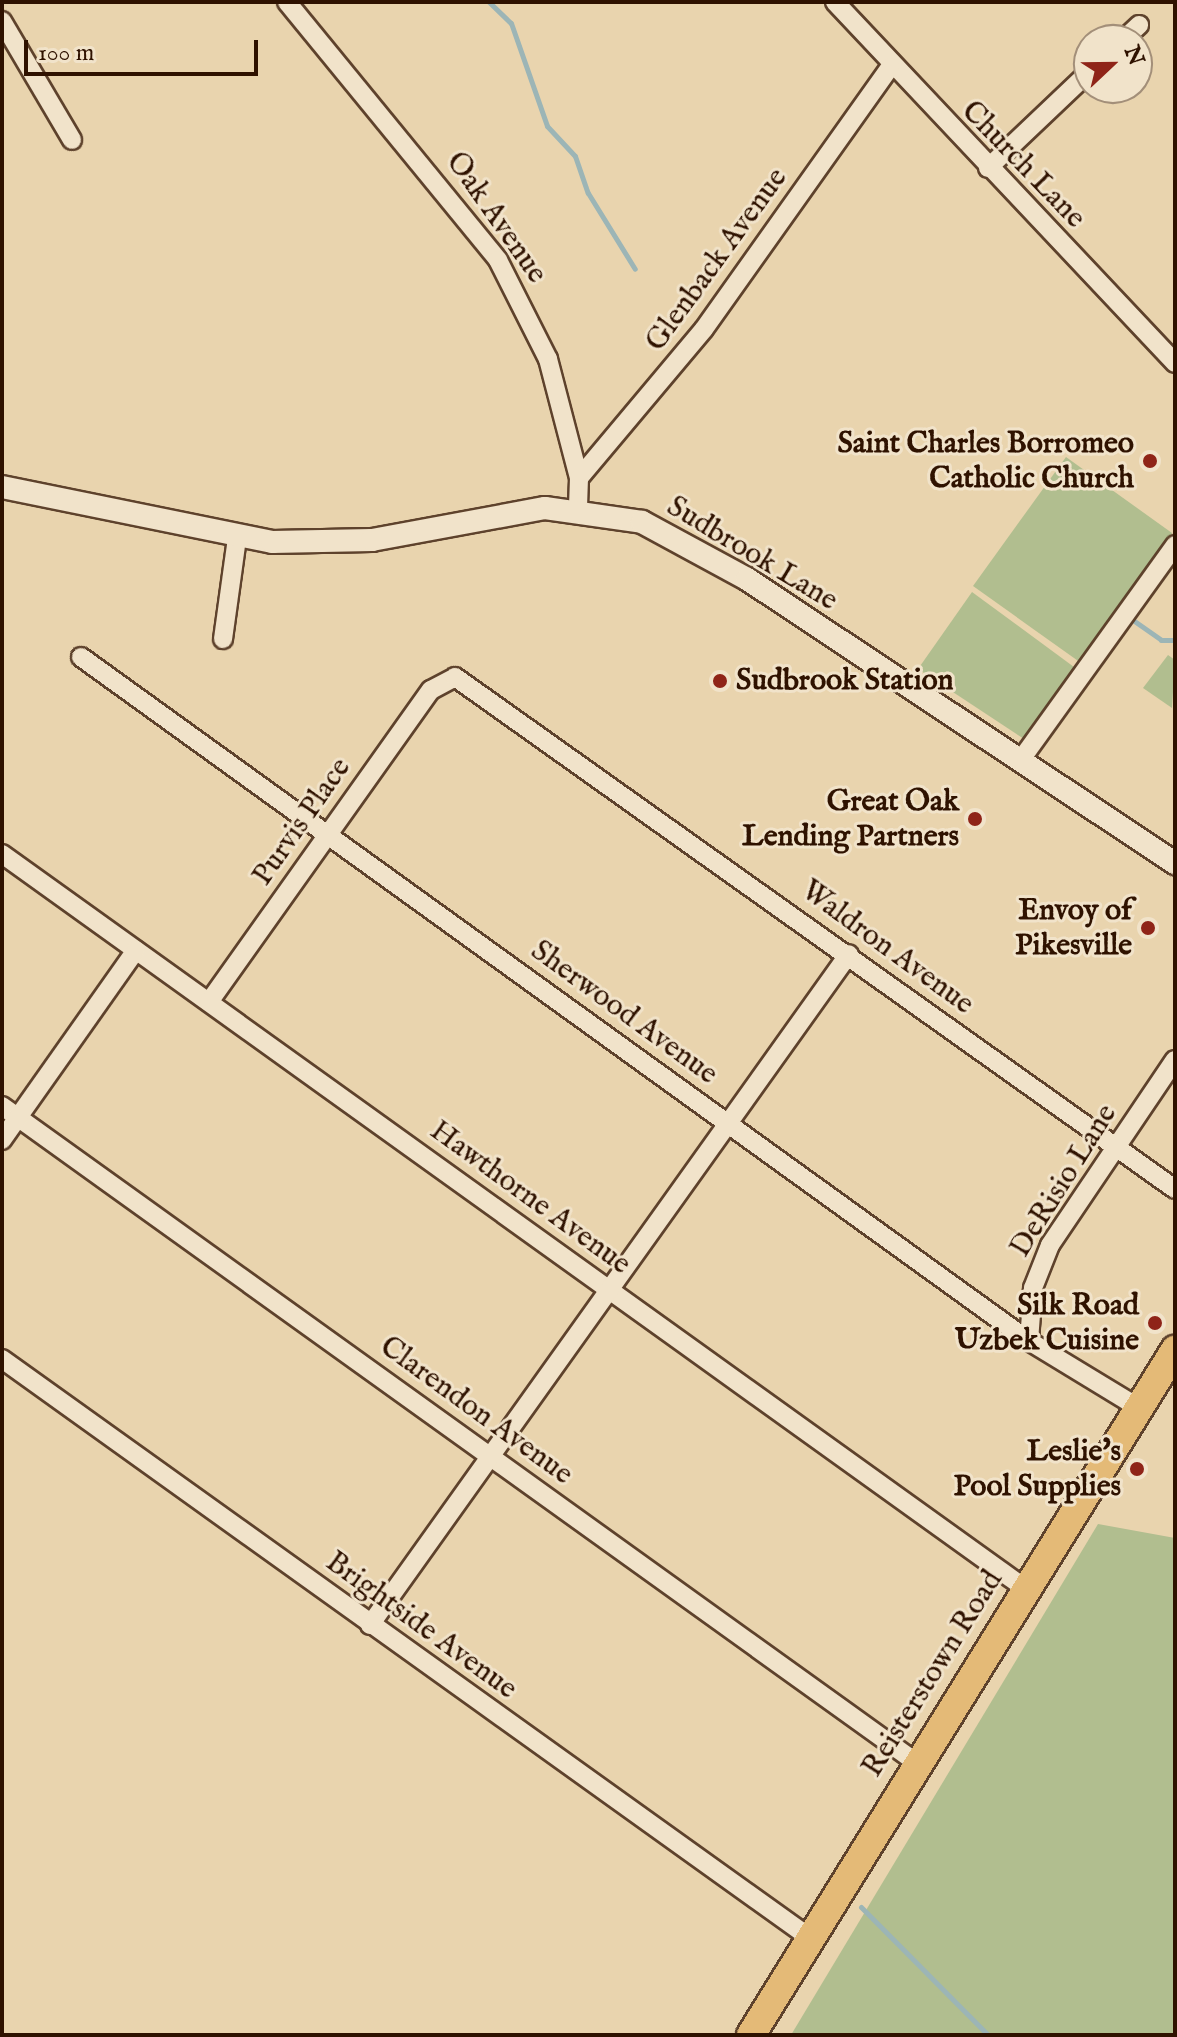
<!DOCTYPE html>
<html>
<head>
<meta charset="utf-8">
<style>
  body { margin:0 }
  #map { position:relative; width:1177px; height:2037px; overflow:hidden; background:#e9d4ae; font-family:"IM FELL English",serif }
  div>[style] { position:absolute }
  .green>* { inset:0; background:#b1be8f }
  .stream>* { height:5px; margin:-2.5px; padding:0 2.5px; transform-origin:2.5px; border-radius:2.5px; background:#9cb5b6 }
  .roads { filter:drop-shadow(2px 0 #5e422c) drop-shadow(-2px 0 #5e422c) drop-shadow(0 2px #5e422c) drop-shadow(0 -2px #5e422c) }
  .minor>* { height:18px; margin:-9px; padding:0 9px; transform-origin:9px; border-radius:9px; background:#f1e3ca }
  .tertiary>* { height:22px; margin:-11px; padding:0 11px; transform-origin:11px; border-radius:11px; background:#f1e3ca }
  .primary>* { height:28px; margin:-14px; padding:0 14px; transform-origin:14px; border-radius:14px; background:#e4ba77 }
  .dots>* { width:22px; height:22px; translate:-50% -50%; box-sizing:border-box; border:4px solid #f1e3ca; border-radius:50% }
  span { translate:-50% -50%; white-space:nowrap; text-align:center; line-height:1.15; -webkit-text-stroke:6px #f1e3ca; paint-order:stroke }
  .street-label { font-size:30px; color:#2f1200 }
  .poi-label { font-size:30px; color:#2f1200; font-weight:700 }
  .right { translate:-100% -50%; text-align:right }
  .left { translate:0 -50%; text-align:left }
  .frame { position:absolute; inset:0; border:4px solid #2f1200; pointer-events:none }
  .north { position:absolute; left:1073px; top:24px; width:80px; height:80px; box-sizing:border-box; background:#f1e3ca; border:2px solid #a38f79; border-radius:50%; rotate:68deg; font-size:22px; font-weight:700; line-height:32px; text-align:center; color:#2f1200 }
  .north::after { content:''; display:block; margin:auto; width:28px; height:36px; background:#8f2418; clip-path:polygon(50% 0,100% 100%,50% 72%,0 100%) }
  .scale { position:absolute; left:24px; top:40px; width:234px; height:36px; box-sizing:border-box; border:4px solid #2f1200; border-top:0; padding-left:10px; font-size:24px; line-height:28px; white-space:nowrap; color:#2f1200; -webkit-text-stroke:6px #f1e3ca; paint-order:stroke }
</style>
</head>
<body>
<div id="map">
  <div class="green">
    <i style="clip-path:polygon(1066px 457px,1172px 533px,1081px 663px,973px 586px)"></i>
    <i style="clip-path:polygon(972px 592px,1074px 667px,1024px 739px,918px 669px)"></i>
    <i style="clip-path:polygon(1168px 655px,1175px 660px,1172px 708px,1143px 688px)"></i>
    <i style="clip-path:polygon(1098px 1524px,1175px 1538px,1175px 2035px,791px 2035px)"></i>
  </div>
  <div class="stream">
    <i style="left:489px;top:2px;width:30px;rotate:44deg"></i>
    <i style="left:511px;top:23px;width:109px;rotate:70.7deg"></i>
    <i style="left:547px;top:126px;width:41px;rotate:47deg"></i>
    <i style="left:575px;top:156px;width:39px;rotate:71deg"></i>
    <i style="left:588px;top:193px;width:89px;rotate:58.3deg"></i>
    <i style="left:1130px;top:618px;width:38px;rotate:35deg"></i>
    <i style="left:1161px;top:640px;width:14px"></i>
    <i style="left:861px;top:1907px;width:180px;rotate:45.2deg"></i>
  </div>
  <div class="roads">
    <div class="minor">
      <i style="left:287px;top:2px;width:333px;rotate:50.7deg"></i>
      <i style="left:498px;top:260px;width:111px;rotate:63.2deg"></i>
      <i style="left:548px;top:359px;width:123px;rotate:75.4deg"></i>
      <i style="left:579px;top:478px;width:30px;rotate:92deg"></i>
      <i style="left:835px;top:2px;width:496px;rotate:46.7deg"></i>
      <i style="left:2px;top:21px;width:138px;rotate:59.5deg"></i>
      <i style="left:1123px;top:40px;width:22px;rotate:-43deg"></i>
      <i style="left:988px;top:168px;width:139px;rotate:-43.5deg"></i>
      <i style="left:579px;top:478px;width:194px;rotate:-50deg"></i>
      <i style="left:704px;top:329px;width:321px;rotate:-54.6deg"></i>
      <i style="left:223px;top:639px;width:102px;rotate:-82.1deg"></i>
      <i style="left:81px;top:657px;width:1169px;rotate:35.81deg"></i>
      <i style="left:1029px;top:1341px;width:129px;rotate:31.3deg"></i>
      <i style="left:1020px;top:761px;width:266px;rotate:-54.3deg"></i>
      <i style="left:2px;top:854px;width:1260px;rotate:35.67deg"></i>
      <i style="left:209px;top:1002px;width:383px;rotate:-54.6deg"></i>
      <i style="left:431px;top:690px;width:27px;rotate:-28deg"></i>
      <i style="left:455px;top:677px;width:883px;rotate:35.42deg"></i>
      <i style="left:2px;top:1106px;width:1126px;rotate:35.68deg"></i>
      <i style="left:2px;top:1140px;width:232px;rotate:-54.8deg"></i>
      <i style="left:1029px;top:1341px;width:53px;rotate:-85.7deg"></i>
      <i style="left:1033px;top:1288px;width:46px;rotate:-68.4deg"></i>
      <i style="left:1050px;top:1245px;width:223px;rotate:-56deg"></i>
      <i style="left:2px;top:1359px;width:994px;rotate:35.62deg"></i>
      <i style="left:370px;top:1625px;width:824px;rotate:-54.48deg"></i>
    </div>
    <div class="tertiary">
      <i style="left:2px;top:487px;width:276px;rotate:11.5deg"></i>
      <i style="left:272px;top:542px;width:100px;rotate:-1.1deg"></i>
      <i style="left:372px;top:540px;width:176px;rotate:-10.5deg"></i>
      <i style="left:545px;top:508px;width:98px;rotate:8.2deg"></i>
      <i style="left:642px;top:522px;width:119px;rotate:28.5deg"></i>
      <i style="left:747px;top:579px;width:514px;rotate:33.57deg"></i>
    </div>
    <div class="primary">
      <i style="left:751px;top:2035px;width:806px;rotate:-58.24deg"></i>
    </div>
  </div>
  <div class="dots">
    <i style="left:1150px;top:461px;background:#8f2418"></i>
    <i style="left:720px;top:681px;background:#8f2418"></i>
    <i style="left:975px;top:819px;background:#8f2418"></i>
    <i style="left:1148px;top:928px;background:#8f2418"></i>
    <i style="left:1155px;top:1323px;background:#8f2418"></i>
    <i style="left:1137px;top:1469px;background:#8f2418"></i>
  </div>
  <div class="street-label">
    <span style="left:1023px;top:165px;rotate:46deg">Church Lane</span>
    <span style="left:496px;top:218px;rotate:55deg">Oak Avenue</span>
    <span style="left:717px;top:260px;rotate:-54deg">Glenback Avenue</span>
    <span style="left:752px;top:554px;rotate:31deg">Sudbrook Lane</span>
    <span style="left:302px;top:822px;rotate:-55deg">Purvis Place</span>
    <span style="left:887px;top:948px;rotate:36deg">Waldron Avenue</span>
    <span style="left:624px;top:1013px;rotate:36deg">Sherwood Avenue</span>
    <span style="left:1064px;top:1181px;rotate:-58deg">DeRisio Lane</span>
    <span style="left:530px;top:1198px;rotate:36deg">Hawthorne Avenue</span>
    <span style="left:476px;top:1411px;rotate:36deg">Clarendon Avenue</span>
    <span style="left:421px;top:1626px;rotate:36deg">Brightside Avenue</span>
    <span style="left:933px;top:1674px;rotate:-58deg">Reisterstown Road</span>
  </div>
  <div class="poi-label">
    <span class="right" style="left:1134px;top:461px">Saint Charles Borromeo<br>Catholic Church</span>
    <span class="left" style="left:736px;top:681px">Sudbrook Station</span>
    <span class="right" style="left:959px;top:819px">Great Oak<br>Lending Partners</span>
    <span class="right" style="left:1132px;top:928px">Envoy of<br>Pikesville</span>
    <span class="right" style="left:1139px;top:1323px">Silk Road<br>Uzbek Cuisine</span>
    <span class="right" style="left:1121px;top:1469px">Leslie's<br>Pool Supplies</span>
  </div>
  <div class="frame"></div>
  <div class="north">N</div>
  <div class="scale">100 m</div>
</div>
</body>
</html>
